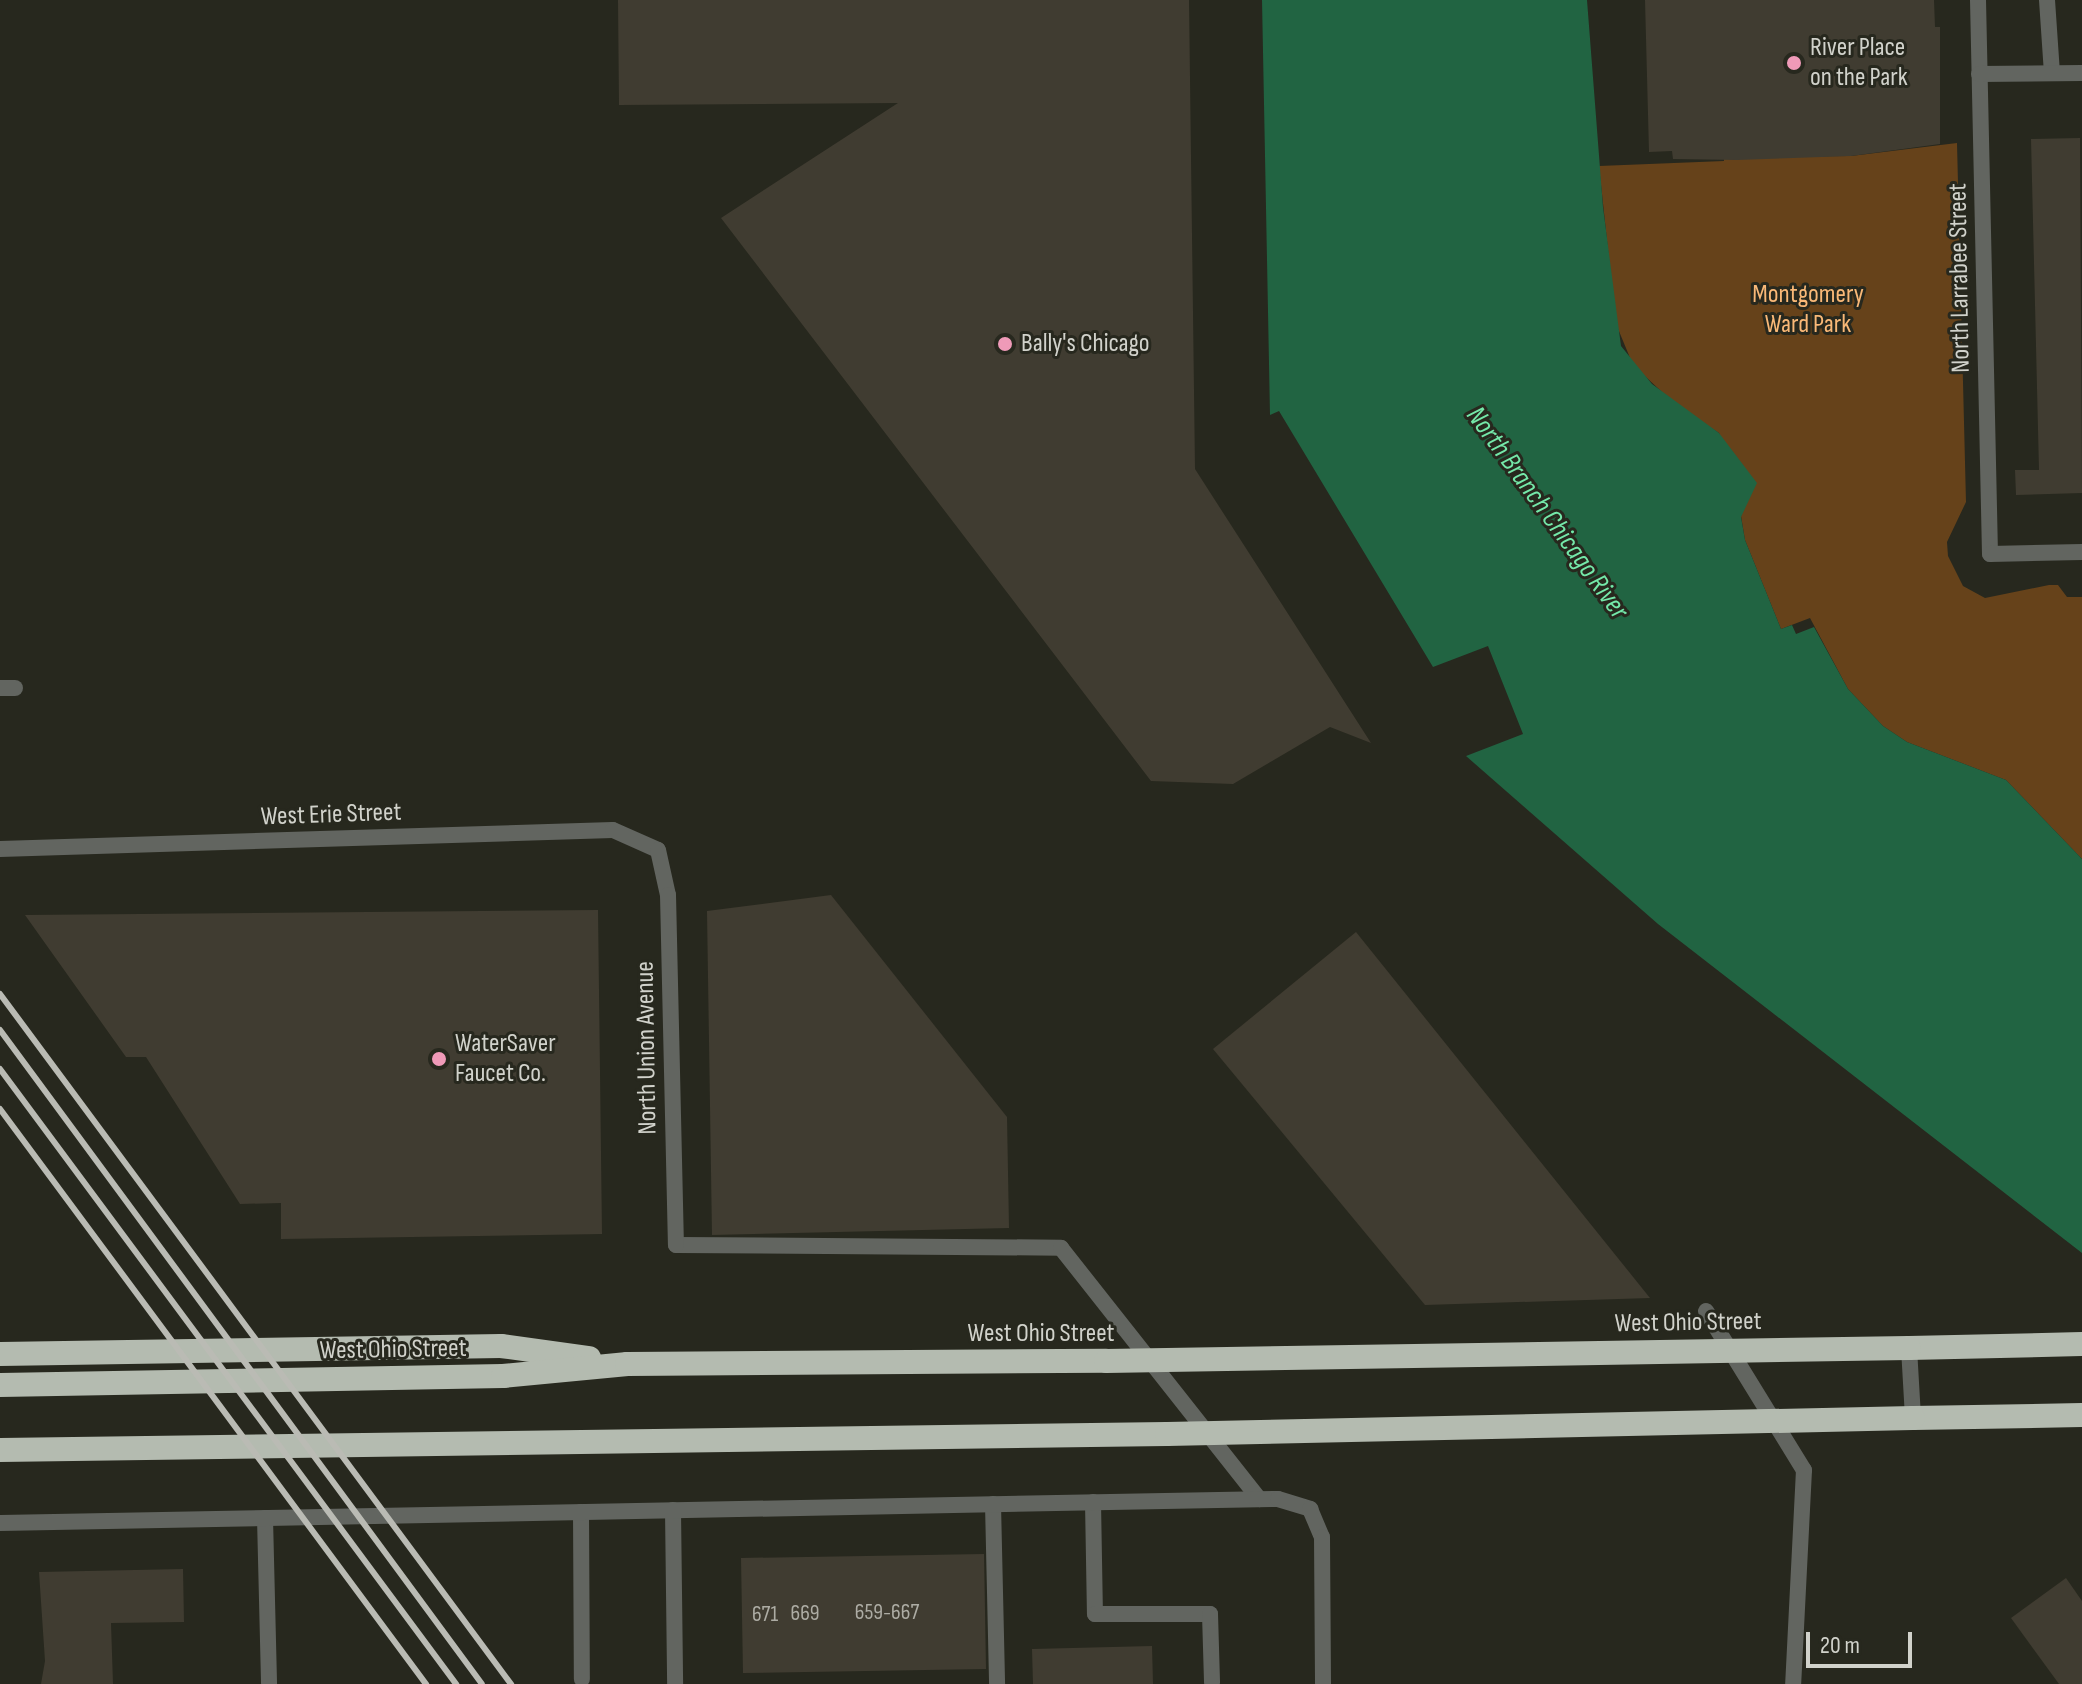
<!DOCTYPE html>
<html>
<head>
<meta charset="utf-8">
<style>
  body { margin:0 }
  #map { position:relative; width:2082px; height:1684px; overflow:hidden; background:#27281e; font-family:"Sofia Sans Condensed",sans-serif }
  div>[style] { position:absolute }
  .green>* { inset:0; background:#66421a }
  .water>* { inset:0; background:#216442 }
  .building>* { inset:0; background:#403c31 }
  .service>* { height:16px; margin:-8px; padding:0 8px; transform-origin:8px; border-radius:8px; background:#626560 }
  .minor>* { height:16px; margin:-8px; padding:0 8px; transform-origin:8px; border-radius:8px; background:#626560 }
  .motorway>* { height:24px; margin:-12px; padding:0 12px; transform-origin:12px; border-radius:12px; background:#b4bbb0 }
  .rail>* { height:6px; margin:-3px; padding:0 3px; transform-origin:3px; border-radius:3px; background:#babbb4 }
  .motorway-bridge>* { height:24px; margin:-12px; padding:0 12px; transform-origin:12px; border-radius:12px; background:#b4bbb0 }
  .dots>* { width:22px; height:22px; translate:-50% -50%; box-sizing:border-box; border:4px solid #27281e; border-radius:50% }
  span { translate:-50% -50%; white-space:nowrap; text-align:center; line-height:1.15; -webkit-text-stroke:6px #27281e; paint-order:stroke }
  .number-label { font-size:22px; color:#adaca4 }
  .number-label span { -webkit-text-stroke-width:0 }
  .poi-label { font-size:26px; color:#d1d2cb }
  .left { translate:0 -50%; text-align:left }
  .street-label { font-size:26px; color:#d1d2cb }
  .park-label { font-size:26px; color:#f9b877 }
  .water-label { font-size:28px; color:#74e8a9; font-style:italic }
  .scale { position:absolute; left:1806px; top:1632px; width:106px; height:36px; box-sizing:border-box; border:4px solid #d1d2cb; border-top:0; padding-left:10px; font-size:24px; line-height:28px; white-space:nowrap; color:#d1d2cb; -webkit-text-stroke:6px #27281e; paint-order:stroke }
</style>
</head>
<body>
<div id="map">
  <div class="green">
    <i style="clip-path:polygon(1957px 143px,1966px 502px,1947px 542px,1948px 556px,1963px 586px,1985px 598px,2049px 585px,2058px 585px,2067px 597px,2082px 597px,2082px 859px,2006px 780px,1907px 742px,1883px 726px,1848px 689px,1810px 618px,1781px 629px,1745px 540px,1741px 516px,1746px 499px,1719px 433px,1676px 405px,1633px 365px,1616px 324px,1599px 166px,1724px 161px,1724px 157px,1851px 156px)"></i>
  </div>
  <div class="water">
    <i style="clip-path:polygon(1262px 0,1587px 0,1603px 207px,1621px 346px,1652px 384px,1719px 433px,1757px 483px,1741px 517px,1745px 540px,1781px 629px,1792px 625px,1796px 634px,1814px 627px,1848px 689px,1883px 726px,1907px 742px,2006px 780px,2082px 859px,2082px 1253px,1658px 924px,1466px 756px,1523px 734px,1488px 646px,1433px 667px,1279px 411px,1270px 415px)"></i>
  </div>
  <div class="building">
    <i style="clip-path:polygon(618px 0,1189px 0,1195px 469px,1371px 743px,1330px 727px,1233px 784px,1151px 781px,721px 218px,898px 103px,619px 105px)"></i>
    <i style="clip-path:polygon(1645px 0,1934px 0,1935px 27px,1940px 27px,1940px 144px,1851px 156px,1737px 160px,1673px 159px,1672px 151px,1649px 152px)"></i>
    <i style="clip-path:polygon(2080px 138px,2082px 493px,2016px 495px,2015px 470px,2039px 470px,2031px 139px)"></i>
    <i style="clip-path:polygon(831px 895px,1007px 1117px,1009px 1228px,712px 1235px,707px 911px)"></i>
    <i style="clip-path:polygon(598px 910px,602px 1234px,281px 1239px,281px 1203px,240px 1204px,146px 1057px,126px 1057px,25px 915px)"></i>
    <i style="clip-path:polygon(1356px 932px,1650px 1298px,1425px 1305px,1213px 1049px)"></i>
    <i style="clip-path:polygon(984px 1554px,986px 1669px,743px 1673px,741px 1558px)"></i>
    <i style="clip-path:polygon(183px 1569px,184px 1622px,111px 1623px,113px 1684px,41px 1684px,45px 1661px,39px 1572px)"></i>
    <i style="clip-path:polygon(2066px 1578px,2082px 1601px,2082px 1684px,2059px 1684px,2011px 1618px)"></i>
    <i style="clip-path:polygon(1152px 1646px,1153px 1684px,1033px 1684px,1032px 1649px)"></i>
  </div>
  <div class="service">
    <i style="left:2047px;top:0;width:73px;rotate:86.1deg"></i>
    <i style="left:0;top:688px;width:15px"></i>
    <i style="left:676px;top:1245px;width:385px;rotate:0.4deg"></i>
    <i style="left:1061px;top:1248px;width:320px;rotate:51.7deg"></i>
    <i style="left:1706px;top:1311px;width:187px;rotate:58.4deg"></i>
    <i style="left:1804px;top:1470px;width:214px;rotate:92.9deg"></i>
    <i style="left:1909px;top:1348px;width:70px;rotate:86.7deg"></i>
    <i style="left:1093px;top:1502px;width:112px;rotate:89deg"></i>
    <i style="left:1095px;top:1614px;width:115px"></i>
    <i style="left:1210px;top:1614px;width:68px;rotate:88.3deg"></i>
    <i style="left:993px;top:1504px;width:180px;rotate:88.7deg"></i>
    <i style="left:581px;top:1512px;width:167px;rotate:89.7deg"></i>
    <i style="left:265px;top:1518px;width:166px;rotate:88.6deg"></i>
  </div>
  <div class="minor">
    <i style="left:1978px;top:0;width:554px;rotate:88.76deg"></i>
    <i style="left:1990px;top:554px;width:92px;rotate:-1.2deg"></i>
    <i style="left:1979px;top:74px;width:103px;rotate:-0.6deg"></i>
    <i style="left:0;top:849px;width:613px;rotate:-1.78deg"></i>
    <i style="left:613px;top:830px;width:49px;rotate:24deg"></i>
    <i style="left:658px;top:850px;width:46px;rotate:77.5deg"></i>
    <i style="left:668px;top:895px;width:350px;rotate:88.7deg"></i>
    <i style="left:673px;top:1510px;width:174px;rotate:89.3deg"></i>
    <i style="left:0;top:1523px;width:1278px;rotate:-1.08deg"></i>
    <i style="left:1278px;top:1499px;width:34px;rotate:17deg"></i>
    <i style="left:1310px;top:1509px;width:30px;rotate:67deg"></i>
    <i style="left:1322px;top:1537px;width:147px;rotate:89.6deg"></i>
  </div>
  <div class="motorway">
    <i style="left:1909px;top:1348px;width:173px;rotate:-1.3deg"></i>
    <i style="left:0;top:1354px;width:501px;rotate:-0.91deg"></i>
    <i style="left:501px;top:1346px;width:89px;rotate:7.8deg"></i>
    <i style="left:0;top:1385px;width:503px;rotate:-1.03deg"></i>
    <i style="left:503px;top:1376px;width:125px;rotate:-5.5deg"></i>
    <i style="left:627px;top:1364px;width:479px;rotate:-0.4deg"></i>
    <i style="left:1913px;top:1418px;width:169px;rotate:-1deg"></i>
    <i style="left:0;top:1450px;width:1167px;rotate:-0.79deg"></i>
  </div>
  <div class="rail">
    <i style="left:0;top:994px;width:859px;rotate:53.48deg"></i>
    <i style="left:0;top:1030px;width:812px;rotate:53.61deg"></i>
    <i style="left:0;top:1069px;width:766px;rotate:53.44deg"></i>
    <i style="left:0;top:1109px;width:716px;rotate:53.47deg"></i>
  </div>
  <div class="motorway-bridge">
    <i style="left:1106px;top:1361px;width:803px;rotate:-0.93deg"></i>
    <i style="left:1167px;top:1434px;width:746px;rotate:-1.23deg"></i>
  </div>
  <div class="dots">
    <i style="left:1794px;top:63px;background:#ef9ab8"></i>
    <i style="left:1005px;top:344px;background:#ef9ab8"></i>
    <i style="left:439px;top:1059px;background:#ef9ab8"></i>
  </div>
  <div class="number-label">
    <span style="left:887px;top:1613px">659-667</span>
    <span style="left:805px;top:1614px">669</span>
    <span style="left:765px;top:1615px">671</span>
  </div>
  <div class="poi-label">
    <span class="left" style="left:1810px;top:63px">River Place<br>on the Park</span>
    <span class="left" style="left:1021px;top:344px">Bally's Chicago</span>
    <span class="left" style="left:455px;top:1059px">WaterSaver<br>Faucet Co.</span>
  </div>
  <div class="street-label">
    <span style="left:1960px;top:278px;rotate:-91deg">North Larrabee Street</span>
    <span style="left:331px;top:815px;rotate:-2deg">West Erie Street</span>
    <span style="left:647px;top:1048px;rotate:-91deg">North Union Avenue</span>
    <span style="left:1688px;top:1323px;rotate:-1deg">West Ohio Street</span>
    <span style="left:1041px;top:1334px">West Ohio Street</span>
    <span style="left:393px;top:1350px;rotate:-1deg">West Ohio Street</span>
  </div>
  <div class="park-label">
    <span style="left:1808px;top:310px">Montgomery<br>Ward Park</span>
  </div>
  <div class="water-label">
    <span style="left:1547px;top:513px;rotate:54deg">North Branch Chicago River</span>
  </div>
  <div class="scale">20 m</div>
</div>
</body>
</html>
